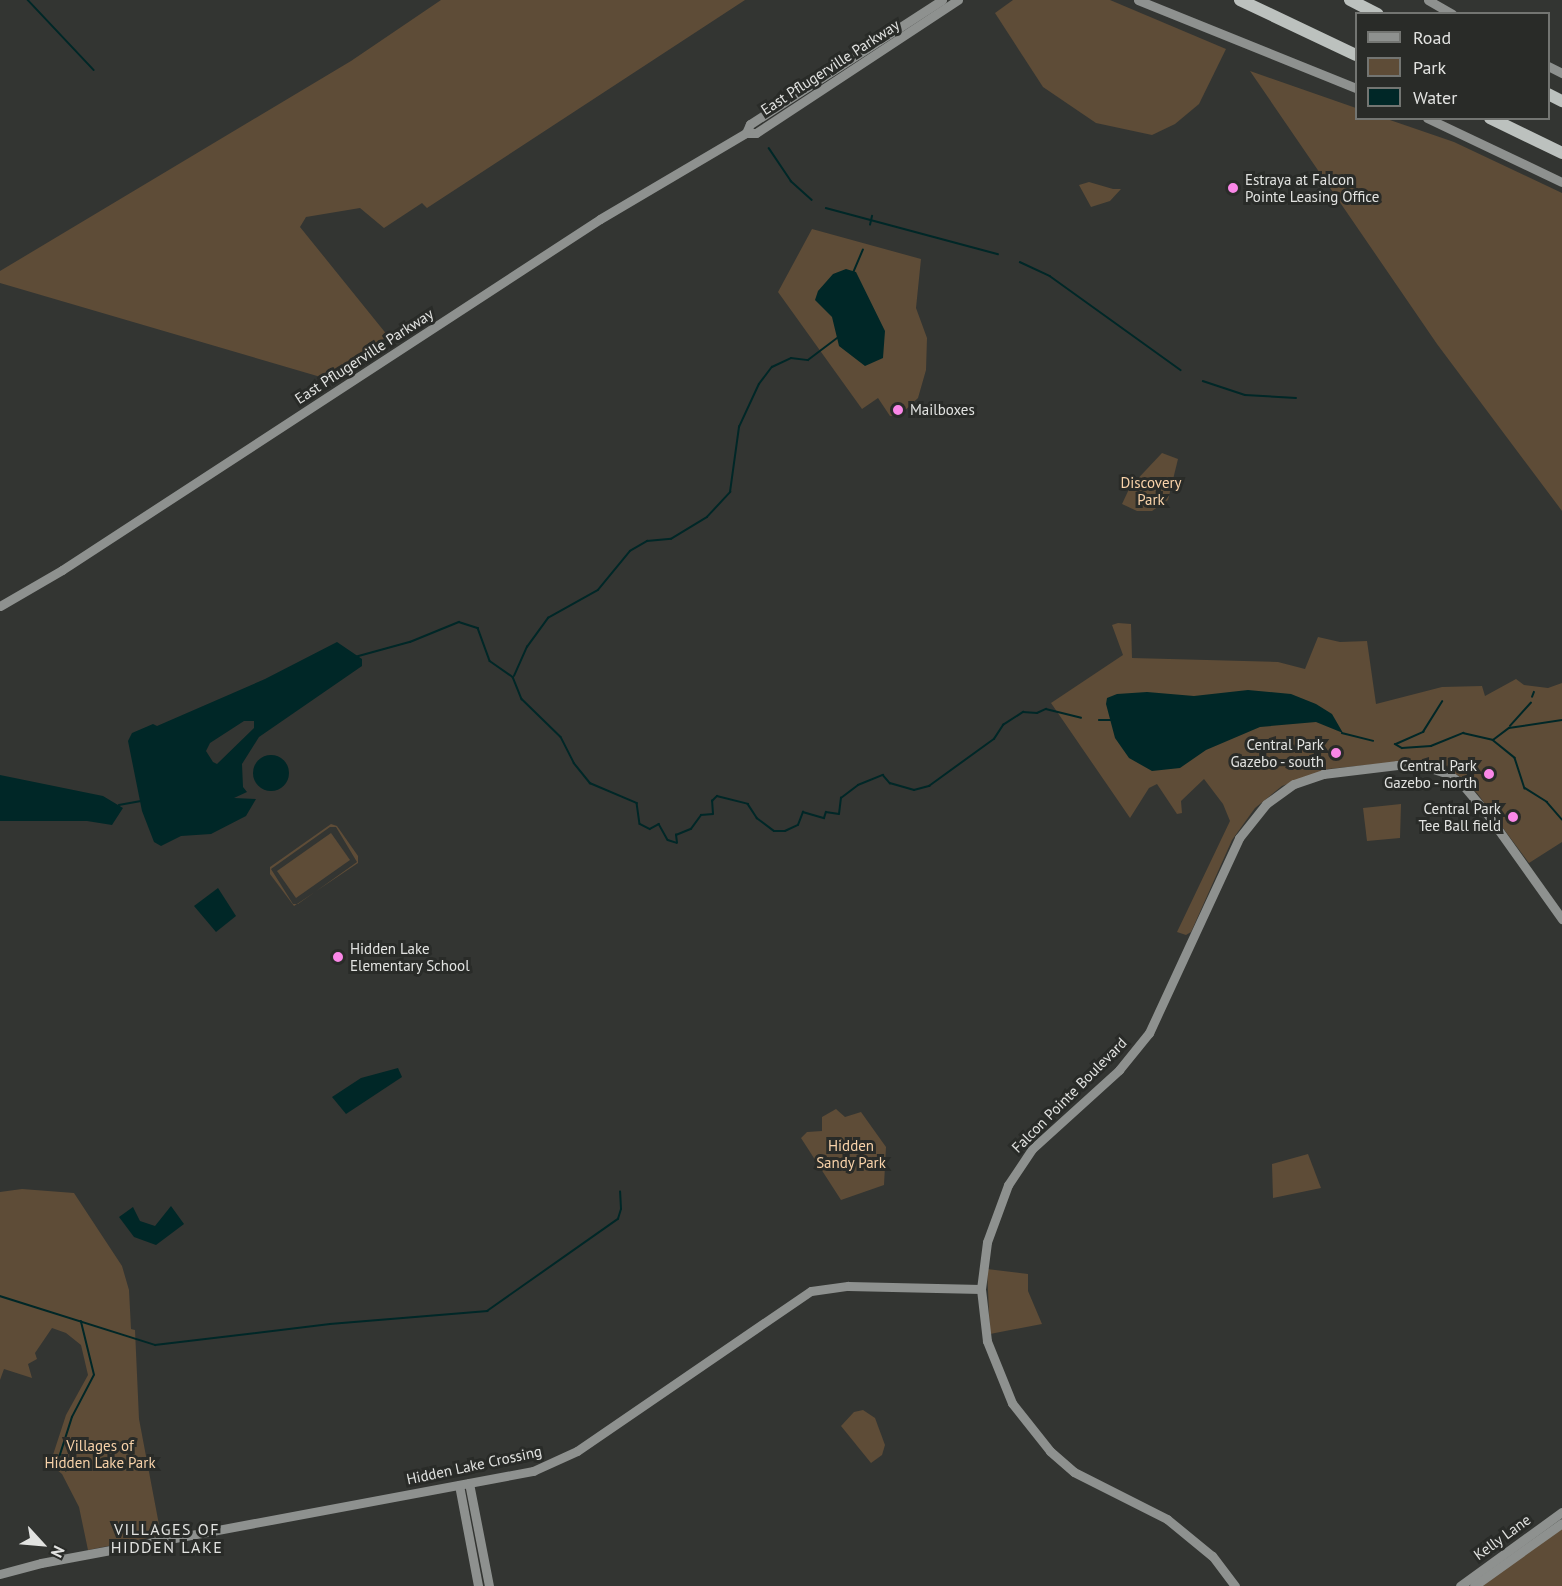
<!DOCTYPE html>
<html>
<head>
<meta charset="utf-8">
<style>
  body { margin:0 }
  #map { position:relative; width:1562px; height:1586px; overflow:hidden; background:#333532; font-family:"PT Sans",sans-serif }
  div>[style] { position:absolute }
  .green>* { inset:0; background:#5e4c37 }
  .water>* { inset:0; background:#002727 }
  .round { border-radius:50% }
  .stream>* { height:1.5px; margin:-0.75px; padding:0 0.75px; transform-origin:0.75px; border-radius:0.75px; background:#002727 }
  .secondary>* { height:9px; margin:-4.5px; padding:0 4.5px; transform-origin:4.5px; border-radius:4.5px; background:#8e918f }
  .highway>* { height:12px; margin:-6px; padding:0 6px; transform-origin:6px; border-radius:6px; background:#bcc1be }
  .dots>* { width:16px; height:16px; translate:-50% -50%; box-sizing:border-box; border:3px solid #292b28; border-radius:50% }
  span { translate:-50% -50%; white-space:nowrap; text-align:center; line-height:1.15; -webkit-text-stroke:6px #292b28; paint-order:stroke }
  .street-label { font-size:15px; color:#e2e3e1 }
  .poi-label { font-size:15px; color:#e2e3e1 }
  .left { translate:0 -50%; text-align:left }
  .right { translate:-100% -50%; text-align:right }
  .park-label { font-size:15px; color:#f8d2a9 }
  .neighbourhood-label { font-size:16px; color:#e2e3e1; letter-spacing:1.5px }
  .legend { position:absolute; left:1355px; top:12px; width:195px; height:108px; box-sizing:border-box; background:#292b28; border:2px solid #737572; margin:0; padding:8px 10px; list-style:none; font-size:18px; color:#e2e3e1 }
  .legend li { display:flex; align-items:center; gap:12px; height:30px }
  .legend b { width:30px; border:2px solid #737572 }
  .north { position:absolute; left:12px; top:1514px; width:60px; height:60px; -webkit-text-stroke:4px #292b28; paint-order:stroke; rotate:116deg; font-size:16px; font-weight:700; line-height:24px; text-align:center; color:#e2e3e1 }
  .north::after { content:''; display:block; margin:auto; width:21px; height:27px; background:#e2e3e1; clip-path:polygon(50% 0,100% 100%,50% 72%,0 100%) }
</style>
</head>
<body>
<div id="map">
  <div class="green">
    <i style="clip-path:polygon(441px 0,745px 0,427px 208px,422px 203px,384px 228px,360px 208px,306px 217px,300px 227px,388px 336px,324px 378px,0 283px,0 271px,351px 61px)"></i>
    <i style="clip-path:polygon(1013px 0,1110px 0,1226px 49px,1199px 104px,1175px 124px,1152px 135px,1096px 123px,1043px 87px,995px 13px)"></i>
    <i style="clip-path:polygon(1250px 71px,1356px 108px,1356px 118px,1387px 119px,1454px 142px,1562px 193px,1562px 511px,1437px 344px)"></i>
    <i style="clip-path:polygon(1089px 182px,1113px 189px,1121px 189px,1110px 201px,1091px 207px,1079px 185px)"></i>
    <i style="clip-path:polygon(812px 229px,921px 259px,916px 308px,927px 338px,926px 370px,918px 398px,899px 416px,890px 416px,878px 398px,862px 409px,778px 292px)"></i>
    <i style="clip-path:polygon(1162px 453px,1178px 459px,1168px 500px,1152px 511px,1137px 511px,1122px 504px,1130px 487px)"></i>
    <i style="clip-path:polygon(1118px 623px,1131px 624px,1132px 658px,1278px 662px,1305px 669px,1318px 637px,1340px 642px,1367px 641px,1376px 704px,1442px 687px,1482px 686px,1485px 696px,1516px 679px,1524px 685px,1548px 688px,1562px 683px,1562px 842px,1529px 863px,1477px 793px,1459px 776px,1436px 765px,1407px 761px,1328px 769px,1282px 786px,1255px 808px,1232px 840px,1191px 932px,1186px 935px,1177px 932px,1230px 821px,1223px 804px,1204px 779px,1181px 801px,1182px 813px,1177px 814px,1157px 784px,1149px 788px,1130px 818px,1051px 703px,1123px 655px,1112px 625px)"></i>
    <i style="clip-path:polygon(1401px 804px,1400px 838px,1367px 841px,1363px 808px)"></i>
    <i style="clip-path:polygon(evenodd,331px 824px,337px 826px,358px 856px,358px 863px,294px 906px,270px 874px,270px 867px,331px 824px,330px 827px,336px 827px,357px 862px,298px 904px,293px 904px,271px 869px,330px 827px)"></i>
    <i style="clip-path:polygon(331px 833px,350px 860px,296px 898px,277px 871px)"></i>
    <i style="clip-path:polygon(836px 1109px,845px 1117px,861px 1112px,886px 1147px,884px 1185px,841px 1200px,801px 1138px,807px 1132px,822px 1131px,822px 1117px)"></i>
    <i style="clip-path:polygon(1308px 1154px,1321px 1188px,1273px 1198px,1272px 1164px)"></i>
    <i style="clip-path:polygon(22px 1189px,74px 1193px,122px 1266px,129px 1290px,131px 1329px,135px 1330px,139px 1419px,160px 1530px,158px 1536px,88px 1550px,79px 1507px,62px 1474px,50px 1464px,66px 1415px,88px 1375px,81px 1345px,66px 1333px,52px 1328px,35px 1353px,37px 1359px,28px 1364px,32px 1378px,4px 1369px,0 1380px,0 1192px)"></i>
    <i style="clip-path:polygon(987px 1269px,1028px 1274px,1028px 1291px,1042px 1324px,990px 1334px)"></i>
    <i style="clip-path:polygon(863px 1410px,875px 1418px,885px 1445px,882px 1455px,871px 1463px,841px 1426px,854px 1412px)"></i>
    <i style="clip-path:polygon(1562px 1522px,1562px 1586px,1474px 1586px)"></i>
  </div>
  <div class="water">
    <i style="clip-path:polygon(846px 269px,856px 272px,885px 331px,883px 358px,865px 366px,839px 346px,832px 317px,815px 300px,818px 291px,833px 274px)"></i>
    <i style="clip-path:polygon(evenodd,337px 642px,362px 659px,362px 666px,259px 737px,242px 764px,243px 787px,247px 792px,234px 798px,256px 799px,246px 816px,211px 834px,181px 836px,161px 846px,154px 842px,142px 811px,128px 741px,132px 733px,153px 724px,157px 726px,265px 679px,337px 642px,244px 721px,254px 721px,254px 728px,217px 764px,213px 762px,206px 751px,210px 743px,244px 721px)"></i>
    <i style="clip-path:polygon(1248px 690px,1291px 694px,1316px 704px,1332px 714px,1343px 733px,1316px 722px,1260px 727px,1206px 750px,1180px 768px,1152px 771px,1129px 758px,1115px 738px,1106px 704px,1107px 698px,1117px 694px,1147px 692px,1194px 696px)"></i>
    <i class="round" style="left:253px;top:755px;width:36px;height:36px"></i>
    <i style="clip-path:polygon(0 775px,103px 796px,123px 808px,112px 825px,87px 821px,0 821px)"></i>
    <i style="clip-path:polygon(218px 888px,236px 916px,216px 932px,194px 906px)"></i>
    <i style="clip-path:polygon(398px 1068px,402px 1077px,346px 1114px,332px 1097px,361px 1078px)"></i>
    <i style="clip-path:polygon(171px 1206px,184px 1224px,156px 1245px,134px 1237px,119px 1217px,133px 1207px,140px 1221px,155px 1226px)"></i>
  </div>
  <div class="stream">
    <i style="left:28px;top:0;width:96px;rotate:46.7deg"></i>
    <i style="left:769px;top:148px;width:40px;rotate:56deg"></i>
    <i style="left:791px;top:181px;width:28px;rotate:42deg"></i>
    <i style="left:826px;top:208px;width:178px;rotate:15deg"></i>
    <i style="left:870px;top:225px;width:9px;rotate:-77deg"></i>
    <i style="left:1020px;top:262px;width:33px;rotate:25deg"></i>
    <i style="left:1050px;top:276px;width:161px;rotate:35.7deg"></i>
    <i style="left:853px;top:273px;width:25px;rotate:-67deg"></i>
    <i style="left:1203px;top:381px;width:44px;rotate:18.4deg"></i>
    <i style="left:1245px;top:395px;width:51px;rotate:3.4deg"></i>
    <i style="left:355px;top:657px;width:57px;rotate:-15.3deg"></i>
    <i style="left:410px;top:642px;width:53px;rotate:-22.2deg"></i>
    <i style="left:459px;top:622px;width:20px;rotate:18deg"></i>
    <i style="left:478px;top:628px;width:35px;rotate:70deg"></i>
    <i style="left:490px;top:661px;width:28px;rotate:35deg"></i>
    <i style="left:513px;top:677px;width:24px;rotate:68deg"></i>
    <i style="left:522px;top:699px;width:54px;rotate:44.3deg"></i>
    <i style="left:561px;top:737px;width:29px;rotate:63deg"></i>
    <i style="left:574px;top:763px;width:26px;rotate:51deg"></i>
    <i style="left:590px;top:783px;width:51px;rotate:23.1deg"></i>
    <i style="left:637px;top:803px;width:21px;rotate:82deg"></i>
    <i style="left:640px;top:824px;width:11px;rotate:27deg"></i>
    <i style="left:650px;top:829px;width:10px;rotate:-29deg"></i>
    <i style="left:659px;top:824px;width:18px;rotate:61deg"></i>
    <i style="left:668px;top:840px;width:9px;rotate:18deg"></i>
    <i style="left:677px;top:843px;width:8px;rotate:-97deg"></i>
    <i style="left:676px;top:835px;width:16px;rotate:-22deg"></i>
    <i style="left:691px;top:829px;width:17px;rotate:-54deg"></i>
    <i style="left:701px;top:815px;width:12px;rotate:-5deg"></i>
    <i style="left:713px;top:814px;width:13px;rotate:-94deg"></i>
    <i style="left:712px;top:801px;width:7px;rotate:-45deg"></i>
    <i style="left:717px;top:796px;width:32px;rotate:14deg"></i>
    <i style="left:748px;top:804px;width:17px;rotate:57deg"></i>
    <i style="left:757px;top:818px;width:21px;rotate:37deg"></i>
    <i style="left:774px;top:831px;width:11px"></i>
    <i style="left:785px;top:831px;width:14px;rotate:-25deg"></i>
    <i style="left:798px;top:825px;width:14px;rotate:-69deg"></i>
    <i style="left:803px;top:812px;width:22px;rotate:16deg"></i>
    <i style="left:824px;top:818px;width:6px;rotate:-72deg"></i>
    <i style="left:826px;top:812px;width:13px;rotate:9deg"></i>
    <i style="left:839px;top:814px;width:16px;rotate:-83deg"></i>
    <i style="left:841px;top:798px;width:21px;rotate:-37deg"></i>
    <i style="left:858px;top:785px;width:27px;rotate:-22deg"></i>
    <i style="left:883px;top:775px;width:11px;rotate:49deg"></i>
    <i style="left:890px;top:783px;width:25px;rotate:16deg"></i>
    <i style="left:914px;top:790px;width:16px;rotate:-15deg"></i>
    <i style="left:929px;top:786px;width:80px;rotate:-35.9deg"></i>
    <i style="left:994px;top:739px;width:17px;rotate:-57deg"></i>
    <i style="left:1003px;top:725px;width:24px;rotate:-33deg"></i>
    <i style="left:1023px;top:712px;width:14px;rotate:4deg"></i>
    <i style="left:1037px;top:713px;width:10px;rotate:-24deg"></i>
    <i style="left:1046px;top:709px;width:36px;rotate:14deg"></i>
    <i style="left:514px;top:676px;width:32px;rotate:-66deg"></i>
    <i style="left:527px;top:647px;width:36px;rotate:-54deg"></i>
    <i style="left:548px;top:618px;width:57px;rotate:-29.2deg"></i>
    <i style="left:598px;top:590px;width:50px;rotate:-50.6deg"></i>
    <i style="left:630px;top:551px;width:20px;rotate:-30deg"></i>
    <i style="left:647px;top:541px;width:24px;rotate:-5deg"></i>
    <i style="left:671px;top:539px;width:42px;rotate:-31.4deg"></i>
    <i style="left:707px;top:517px;width:34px;rotate:-47deg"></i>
    <i style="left:730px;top:492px;width:66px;rotate:-82.1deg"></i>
    <i style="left:739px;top:427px;width:47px;rotate:-65.1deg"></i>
    <i style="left:759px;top:384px;width:21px;rotate:-53deg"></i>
    <i style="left:772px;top:367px;width:21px;rotate:-25deg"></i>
    <i style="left:791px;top:358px;width:17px;rotate:7deg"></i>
    <i style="left:808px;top:360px;width:36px;rotate:-37deg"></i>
    <i style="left:1532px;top:697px;width:5px;rotate:-68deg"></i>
    <i style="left:1099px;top:720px;width:13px"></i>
    <i style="left:1510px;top:726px;width:31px;rotate:-48deg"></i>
    <i style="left:1342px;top:733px;width:32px;rotate:14deg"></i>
    <i style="left:1493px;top:740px;width:20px;rotate:-37deg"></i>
    <i style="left:1509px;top:728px;width:54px;rotate:-8.6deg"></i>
    <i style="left:1395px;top:744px;width:8px;rotate:30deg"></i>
    <i style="left:1402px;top:748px;width:29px;rotate:-4deg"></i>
    <i style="left:1431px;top:746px;width:35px;rotate:-22deg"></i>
    <i style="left:1463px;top:733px;width:31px;rotate:13deg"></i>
    <i style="left:1493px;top:740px;width:28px;rotate:39deg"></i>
    <i style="left:1515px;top:758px;width:32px;rotate:72deg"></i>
    <i style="left:1525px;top:788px;width:26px;rotate:32deg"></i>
    <i style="left:1547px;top:802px;width:23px;rotate:49deg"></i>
    <i style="left:1396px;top:744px;width:30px;rotate:-24deg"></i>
    <i style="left:1423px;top:732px;width:36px;rotate:-58deg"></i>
    <i style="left:119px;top:805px;width:22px;rotate:-10deg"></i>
    <i style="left:0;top:1296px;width:163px;rotate:17.5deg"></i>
    <i style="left:155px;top:1345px;width:176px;rotate:-6.8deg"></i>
    <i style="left:330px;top:1324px;width:158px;rotate:-4.7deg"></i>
    <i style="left:487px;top:1311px;width:160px;rotate:-35.1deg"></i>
    <i style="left:618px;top:1219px;width:10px;rotate:-73deg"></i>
    <i style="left:621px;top:1209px;width:17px;rotate:-93deg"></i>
    <i style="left:66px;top:1471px;width:11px;rotate:-142deg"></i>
    <i style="left:57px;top:1464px;width:49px;rotate:-72.3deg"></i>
    <i style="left:72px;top:1417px;width:47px;rotate:-62.4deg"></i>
    <i style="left:94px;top:1375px;width:55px;rotate:-103.8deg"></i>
  </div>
  <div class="secondary">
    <i style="left:942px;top:0;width:229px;rotate:147.1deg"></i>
    <i style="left:750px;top:124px;width:10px;rotate:114deg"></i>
    <i style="left:746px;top:133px;width:10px"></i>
    <i style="left:756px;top:133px;width:242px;rotate:-33.4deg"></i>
    <i style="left:1138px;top:0;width:235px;rotate:22deg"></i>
    <i style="left:1428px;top:0;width:28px;rotate:30deg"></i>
    <i style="left:1548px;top:66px;width:16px;rotate:27deg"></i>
    <i style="left:1427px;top:118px;width:149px;rotate:25.4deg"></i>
    <i style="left:0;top:606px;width:72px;rotate:-30.1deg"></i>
    <i style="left:62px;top:570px;width:642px;rotate:-33.12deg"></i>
    <i style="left:600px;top:219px;width:169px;rotate:-30.5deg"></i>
    <i style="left:469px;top:1483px;width:105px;rotate:79deg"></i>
    <i style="left:459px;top:1485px;width:103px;rotate:79.3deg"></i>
    <i style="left:0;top:1574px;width:42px;rotate:-15deg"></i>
    <i style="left:41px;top:1563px;width:501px;rotate:-10.59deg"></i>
    <i style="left:533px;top:1471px;width:48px;rotate:-24.4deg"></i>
    <i style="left:577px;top:1451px;width:283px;rotate:-34.4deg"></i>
    <i style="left:811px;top:1291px;width:37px;rotate:-8deg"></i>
    <i style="left:848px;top:1286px;width:133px;rotate:1.3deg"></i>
    <i style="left:1235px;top:1586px;width:38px;rotate:-127deg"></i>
    <i style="left:1212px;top:1556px;width:58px;rotate:-140.6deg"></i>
    <i style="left:1167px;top:1519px;width:104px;rotate:-153.2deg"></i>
    <i style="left:1074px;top:1472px;width:32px;rotate:-139deg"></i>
    <i style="left:1050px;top:1451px;width:61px;rotate:-128.4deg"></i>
    <i style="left:1012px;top:1403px;width:67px;rotate:-112deg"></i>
    <i style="left:987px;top:1341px;width:52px;rotate:-96.6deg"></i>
    <i style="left:981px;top:1289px;width:47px;rotate:-82.7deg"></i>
    <i style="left:987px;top:1242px;width:61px;rotate:-69.8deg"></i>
    <i style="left:1008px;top:1185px;width:43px;rotate:-56.3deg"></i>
    <i style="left:1032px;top:1149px;width:118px;rotate:-42.2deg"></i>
    <i style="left:1119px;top:1070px;width:48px;rotate:-51deg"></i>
    <i style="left:1149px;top:1033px;width:215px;rotate:-65.2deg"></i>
    <i style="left:1239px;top:838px;width:43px;rotate:-51.5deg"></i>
    <i style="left:1266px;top:804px;width:34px;rotate:-36deg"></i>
    <i style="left:1294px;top:784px;width:31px;rotate:-19deg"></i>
    <i style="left:1323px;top:774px;width:75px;rotate:-6.9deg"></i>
    <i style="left:1397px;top:765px;width:30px;rotate:4deg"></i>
    <i style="left:1427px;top:767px;width:22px;rotate:18deg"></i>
    <i style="left:1448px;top:774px;width:19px;rotate:36deg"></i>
    <i style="left:1463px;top:785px;width:34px;rotate:50deg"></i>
    <i style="left:1485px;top:811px;width:133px;rotate:54.5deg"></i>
    <i style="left:1460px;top:1586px;width:126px;rotate:-36deg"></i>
    <i style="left:1474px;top:1586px;width:108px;rotate:-35.6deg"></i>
  </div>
  <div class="highway">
    <i style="left:1240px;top:0;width:128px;rotate:25.4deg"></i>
    <i style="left:1350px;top:0;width:31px;rotate:27deg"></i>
    <i style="left:1548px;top:94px;width:16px;rotate:27deg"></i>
    <i style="left:1490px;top:118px;width:80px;rotate:25.9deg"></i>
  </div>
  <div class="dots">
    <i style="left:1233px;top:188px;background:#fa87e7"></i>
    <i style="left:898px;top:410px;background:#fa87e7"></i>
    <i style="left:1336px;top:753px;background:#fa87e7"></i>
    <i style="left:1489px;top:774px;background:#fa87e7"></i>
    <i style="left:1513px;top:817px;background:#fa87e7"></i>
    <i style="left:338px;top:957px;background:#fa87e7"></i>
  </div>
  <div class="street-label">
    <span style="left:830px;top:67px;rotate:-33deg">East Pflugerville Parkway</span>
    <span style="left:364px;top:356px;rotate:-33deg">East Pflugerville Parkway</span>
    <span style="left:1069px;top:1095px;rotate:-45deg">Falcon Pointe Boulevard</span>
    <span style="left:474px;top:1465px;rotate:-12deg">Hidden Lake Crossing</span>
    <span style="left:1502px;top:1537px;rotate:-36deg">Kelly Lane</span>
  </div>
  <div class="poi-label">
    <span class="left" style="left:1245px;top:188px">Estraya at Falcon<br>Pointe Leasing Office</span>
    <span class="left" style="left:910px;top:410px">Mailboxes</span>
    <span class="right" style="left:1324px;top:753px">Central Park<br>Gazebo - south</span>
    <span class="right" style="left:1477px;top:774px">Central Park<br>Gazebo - north</span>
    <span class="right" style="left:1501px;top:817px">Central Park<br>Tee Ball field</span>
    <span class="left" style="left:350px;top:957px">Hidden Lake<br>Elementary School</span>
  </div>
  <div class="park-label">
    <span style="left:1151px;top:491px">Discovery<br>Park</span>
    <span style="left:851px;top:1154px">Hidden<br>Sandy Park</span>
    <span style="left:100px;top:1454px">Villages of<br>Hidden Lake Park</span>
  </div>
  <div class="neighbourhood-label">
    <span style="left:167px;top:1538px">VILLAGES OF<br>HIDDEN LAKE</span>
  </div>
  <ul class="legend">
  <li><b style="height:8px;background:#8e918f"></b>Road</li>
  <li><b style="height:16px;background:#5e4c37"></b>Park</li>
  <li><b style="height:16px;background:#002727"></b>Water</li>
  </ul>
  <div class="north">N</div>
</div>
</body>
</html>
